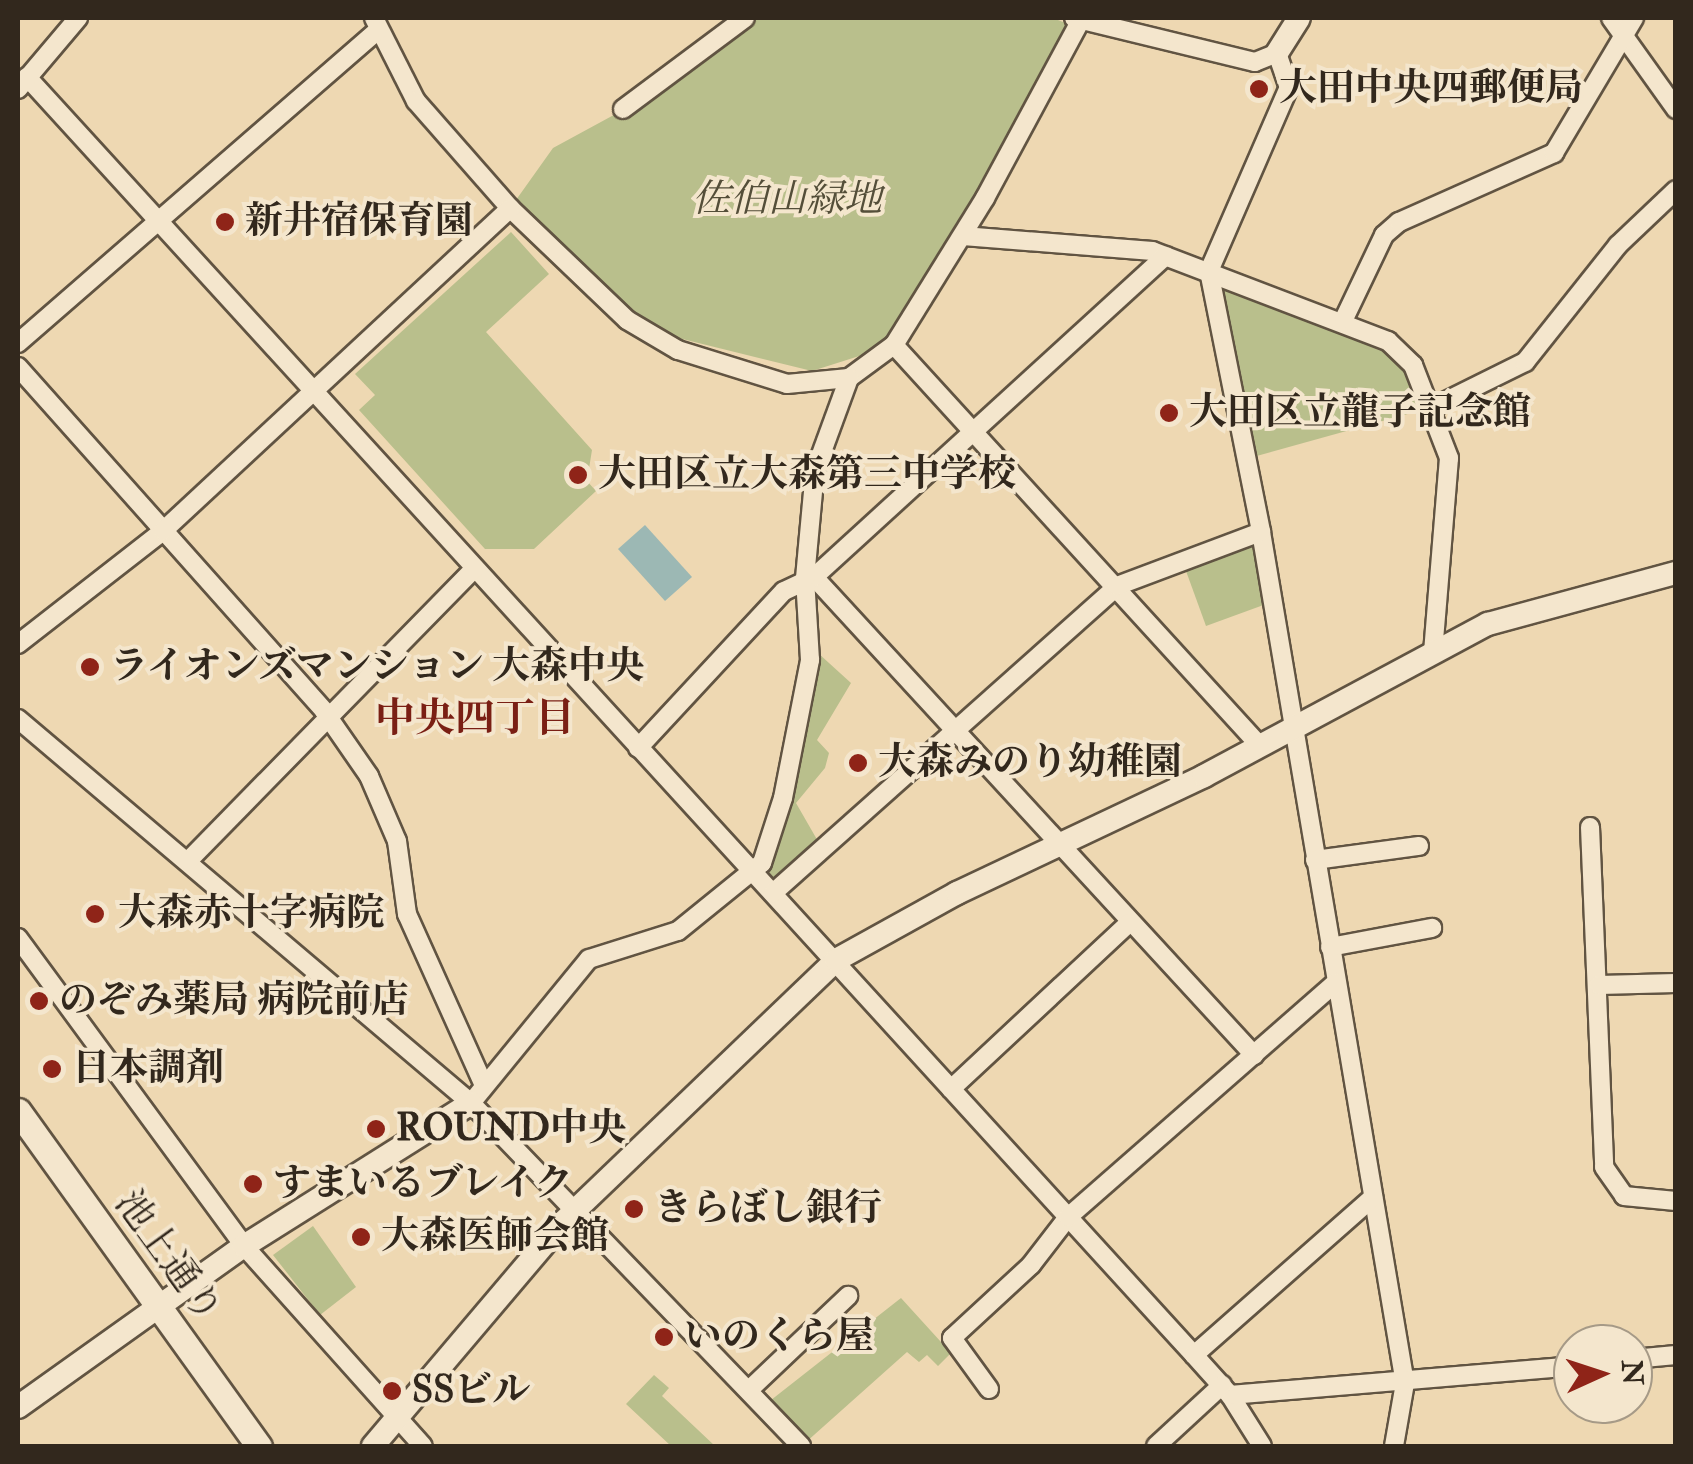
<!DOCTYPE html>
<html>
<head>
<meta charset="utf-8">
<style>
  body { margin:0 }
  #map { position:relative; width:1693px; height:1464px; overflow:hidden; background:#eed8b2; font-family:"IM FELL Double Pica","Noto Serif JP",serif }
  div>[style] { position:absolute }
  .green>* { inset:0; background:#b9bf8c }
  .water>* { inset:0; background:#9cb8b4 }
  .roads { filter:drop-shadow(2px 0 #615442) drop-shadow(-2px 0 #615442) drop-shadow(0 2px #615442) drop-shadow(0 -2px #615442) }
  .minor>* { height:18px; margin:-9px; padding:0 9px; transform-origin:9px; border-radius:9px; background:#f4e6cd }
  .tertiary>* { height:22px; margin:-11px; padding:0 11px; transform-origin:11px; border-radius:11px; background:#f4e6cd }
  .secondary>* { height:25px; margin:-12.5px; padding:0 12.5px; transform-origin:12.5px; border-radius:12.5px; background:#f4e6cd }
  .dots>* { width:28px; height:28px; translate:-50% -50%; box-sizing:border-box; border:5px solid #f4e6cd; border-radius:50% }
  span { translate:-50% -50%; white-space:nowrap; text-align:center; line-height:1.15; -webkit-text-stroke:8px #f4e6cd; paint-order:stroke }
  .poi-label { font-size:38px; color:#32281d; font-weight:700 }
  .left { translate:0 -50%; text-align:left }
  .park-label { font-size:38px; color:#544e39; font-style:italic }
  .street-label { font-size:38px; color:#32281d }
  .neighbourhood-label { font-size:40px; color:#7a1f14; font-weight:700 }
  .frame { position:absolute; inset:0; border:20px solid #32281d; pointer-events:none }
  .north { position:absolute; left:1553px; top:1324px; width:100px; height:100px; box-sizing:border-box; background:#f4e6cd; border:2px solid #a69a87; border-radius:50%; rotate:87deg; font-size:28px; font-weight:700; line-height:40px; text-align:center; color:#32281d }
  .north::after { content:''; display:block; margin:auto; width:35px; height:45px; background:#8f2418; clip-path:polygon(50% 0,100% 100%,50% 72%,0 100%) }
</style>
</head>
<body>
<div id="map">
  <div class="green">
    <i style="clip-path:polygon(754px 18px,1053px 18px,1073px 26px,894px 345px,812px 371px,642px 329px,516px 200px,553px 148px,669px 85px)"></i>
    <i style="clip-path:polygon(511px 232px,549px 274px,486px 332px,592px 450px,587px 481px,596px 491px,534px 549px,485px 549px,359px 410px,375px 395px,355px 374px)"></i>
    <i style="clip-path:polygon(1222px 289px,1381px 347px,1404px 368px,1422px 410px,1253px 457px)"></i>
    <i style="clip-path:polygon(1257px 544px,1269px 603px,1206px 626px,1186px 571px)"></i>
    <i style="clip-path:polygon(818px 653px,851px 683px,817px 740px,829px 753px,825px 768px,796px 803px,819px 843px,775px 885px,765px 875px,797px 775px)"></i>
    <i style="clip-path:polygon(313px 1226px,356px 1287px,320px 1315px,273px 1255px)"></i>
    <i style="clip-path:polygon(901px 1298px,951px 1353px,938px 1366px,927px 1355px,919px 1362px,907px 1352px,805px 1443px,766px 1404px)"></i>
    <i style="clip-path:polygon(654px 1375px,669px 1388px,662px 1396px,715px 1446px,671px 1446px,626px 1404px)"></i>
  </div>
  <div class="water">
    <i style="clip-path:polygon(645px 525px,692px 577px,665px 601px,618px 549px)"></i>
  </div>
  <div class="roads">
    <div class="minor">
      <i style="left:374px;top:18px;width:93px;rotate:63.2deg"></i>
      <i style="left:416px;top:101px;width:142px;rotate:48.7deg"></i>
      <i style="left:510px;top:208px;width:162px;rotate:43.7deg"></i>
      <i style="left:627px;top:320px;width:59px;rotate:30.5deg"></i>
      <i style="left:678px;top:350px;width:114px;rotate:17.3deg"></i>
      <i style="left:787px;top:384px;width:62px;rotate:-5.5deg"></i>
      <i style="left:849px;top:378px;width:56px;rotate:-36.3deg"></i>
      <i style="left:894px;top:345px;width:173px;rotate:-58.2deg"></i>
      <i style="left:985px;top:198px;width:204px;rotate:-61.7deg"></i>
      <i style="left:1074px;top:18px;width:186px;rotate:13.7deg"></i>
      <i style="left:1255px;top:62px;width:24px;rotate:-22deg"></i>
      <i style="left:1277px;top:53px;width:36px;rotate:71deg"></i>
      <i style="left:1289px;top:87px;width:201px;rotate:113.5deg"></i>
      <i style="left:1209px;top:271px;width:266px;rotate:78.7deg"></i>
      <i style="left:1261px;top:532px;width:863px;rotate:80.4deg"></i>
      <i style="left:1405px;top:1383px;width:64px;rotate:99.9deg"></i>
      <i style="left:1611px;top:18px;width:112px;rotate:54.5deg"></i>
      <i style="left:27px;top:77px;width:1731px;rotate:47.6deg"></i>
      <i style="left:1194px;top:1355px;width:54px;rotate:48deg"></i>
      <i style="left:1230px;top:1395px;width:60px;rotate:57.9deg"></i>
      <i style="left:18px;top:89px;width:93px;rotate:-49.8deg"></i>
      <i style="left:623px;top:109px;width:152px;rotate:-36.7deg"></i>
      <i style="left:963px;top:236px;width:190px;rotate:4.5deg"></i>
      <i style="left:1152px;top:251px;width:253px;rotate:20.9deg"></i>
      <i style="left:1388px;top:341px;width:35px;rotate:44deg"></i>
      <i style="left:1413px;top:365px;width:100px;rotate:68.8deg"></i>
      <i style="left:1449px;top:458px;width:196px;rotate:94.7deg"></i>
      <i style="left:1344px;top:319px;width:93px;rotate:-64.5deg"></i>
      <i style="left:1384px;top:235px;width:20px;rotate:-41deg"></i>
      <i style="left:1399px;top:222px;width:170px;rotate:-24deg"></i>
      <i style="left:1554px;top:153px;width:157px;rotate:-59.3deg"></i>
      <i style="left:18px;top:343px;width:476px;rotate:-41deg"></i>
      <i style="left:894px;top:345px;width:544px;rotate:47.61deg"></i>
      <i style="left:18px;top:367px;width:460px;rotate:48.3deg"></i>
      <i style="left:324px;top:711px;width:79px;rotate:55.3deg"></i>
      <i style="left:369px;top:776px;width:71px;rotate:66.7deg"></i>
      <i style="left:397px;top:841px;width:74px;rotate:82.2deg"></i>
      <i style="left:407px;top:914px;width:185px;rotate:65.8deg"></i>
      <i style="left:1432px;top:408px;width:104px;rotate:-26.3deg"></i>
      <i style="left:1525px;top:362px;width:149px;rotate:-51.5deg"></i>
      <i style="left:1618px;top:245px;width:80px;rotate:-43.5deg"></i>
      <i style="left:814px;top:577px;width:650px;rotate:47.37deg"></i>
      <i style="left:18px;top:644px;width:184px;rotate:-37.9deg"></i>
      <i style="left:163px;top:531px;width:474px;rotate:-42.9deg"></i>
      <i style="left:18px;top:719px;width:594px;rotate:40.29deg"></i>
      <i style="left:471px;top:1103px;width:476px;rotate:46.1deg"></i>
      <i style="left:638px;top:748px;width:214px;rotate:-47.1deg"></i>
      <i style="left:784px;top:591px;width:33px;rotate:-25deg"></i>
      <i style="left:814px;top:577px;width:476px;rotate:-42.4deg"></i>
      <i style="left:1590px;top:827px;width:340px;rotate:87.6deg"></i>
      <i style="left:1604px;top:1167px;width:35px;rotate:55deg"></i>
      <i style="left:1624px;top:1196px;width:52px;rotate:5.5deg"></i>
      <i style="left:1315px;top:860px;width:105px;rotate:-7.7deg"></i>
      <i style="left:188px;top:861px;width:409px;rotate:-45.6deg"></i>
      <i style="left:773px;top:893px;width:461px;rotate:-41.7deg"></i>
      <i style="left:1117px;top:586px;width:154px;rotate:-20.6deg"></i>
      <i style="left:18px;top:938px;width:382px;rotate:53.7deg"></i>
      <i style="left:244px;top:1246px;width:268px;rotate:48.2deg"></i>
      <i style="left:1330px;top:947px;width:104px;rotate:-10.6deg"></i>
      <i style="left:1599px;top:985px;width:77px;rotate:-1.5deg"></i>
      <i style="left:951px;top:1089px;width:243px;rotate:-43deg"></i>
      <i style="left:471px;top:1103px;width:186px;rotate:-50.7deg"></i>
      <i style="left:589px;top:959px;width:93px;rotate:-17.5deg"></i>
      <i style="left:678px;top:931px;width:108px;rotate:-39deg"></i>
      <i style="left:762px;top:863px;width:68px;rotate:-72.1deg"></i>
      <i style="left:783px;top:798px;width:141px;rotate:-78.9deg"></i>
      <i style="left:810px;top:660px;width:82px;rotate:-93.5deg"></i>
      <i style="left:805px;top:578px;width:107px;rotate:-84.7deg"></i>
      <i style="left:815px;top:471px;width:99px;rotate:-69.9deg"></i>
      <i style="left:1194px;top:1355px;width:239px;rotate:-41.4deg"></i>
      <i style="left:1633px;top:1359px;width:43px;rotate:-5.3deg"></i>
      <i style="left:989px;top:1389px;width:63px;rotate:-126deg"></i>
      <i style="left:952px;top:1338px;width:108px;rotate:-42.7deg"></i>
      <i style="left:1031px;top:1265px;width:61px;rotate:-52.4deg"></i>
      <i style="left:1068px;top:1217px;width:356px;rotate:-41.2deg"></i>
      <i style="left:749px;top:1390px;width:137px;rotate:-43.5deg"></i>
      <i style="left:1230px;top:1395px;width:344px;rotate:-4.8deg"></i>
      <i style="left:1156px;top:1446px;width:90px;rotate:-42.7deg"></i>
    </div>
    <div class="tertiary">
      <i style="left:1277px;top:53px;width:41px;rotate:-57.8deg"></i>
      <i style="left:18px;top:1407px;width:277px;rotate:-35.5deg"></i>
      <i style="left:244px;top:1246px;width:268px;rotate:-32.2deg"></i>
      <i style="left:373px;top:1446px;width:292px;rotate:-49.7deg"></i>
      <i style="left:562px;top:1223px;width:380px;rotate:-43.8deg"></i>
      <i style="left:836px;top:960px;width:138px;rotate:-29deg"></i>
      <i style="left:957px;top:893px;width:273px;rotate:-25.3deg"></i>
      <i style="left:1204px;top:776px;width:322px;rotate:-28.2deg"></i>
      <i style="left:1488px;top:624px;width:195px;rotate:-15.2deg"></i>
    </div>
    <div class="secondary">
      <i style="left:18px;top:1111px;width:413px;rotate:54.3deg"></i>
    </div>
  </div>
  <div class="dots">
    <i style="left:1259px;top:89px;background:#8f2418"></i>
    <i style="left:225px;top:222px;background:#8f2418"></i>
    <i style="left:1169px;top:413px;background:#8f2418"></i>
    <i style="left:578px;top:475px;background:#8f2418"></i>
    <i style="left:90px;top:667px;background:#8f2418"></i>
    <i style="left:858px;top:763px;background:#8f2418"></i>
    <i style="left:95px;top:914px;background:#8f2418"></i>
    <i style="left:39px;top:1001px;background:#8f2418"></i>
    <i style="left:52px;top:1069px;background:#8f2418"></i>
    <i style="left:376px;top:1129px;background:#8f2418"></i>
    <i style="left:253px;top:1184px;background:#8f2418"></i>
    <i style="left:634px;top:1209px;background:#8f2418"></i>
    <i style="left:361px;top:1237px;background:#8f2418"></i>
    <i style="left:664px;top:1337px;background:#8f2418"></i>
    <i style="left:392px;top:1391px;background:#8f2418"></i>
  </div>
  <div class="poi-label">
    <span class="left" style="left:1279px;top:89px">大田中央四郵便局</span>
    <span class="left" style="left:245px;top:222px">新井宿保育園</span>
    <span class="left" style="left:1189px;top:413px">大田区立龍子記念館</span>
    <span class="left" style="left:598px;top:475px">大田区立大森第三中学校</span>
    <span class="left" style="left:110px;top:667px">ライオンズマンション 大森中央</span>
    <span class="left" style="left:878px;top:763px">大森みのり幼稚園</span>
    <span class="left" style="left:118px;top:914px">大森赤十字病院</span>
    <span class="left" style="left:59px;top:1001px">のぞみ薬局 病院前店</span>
    <span class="left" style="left:72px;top:1069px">日本調剤</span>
    <span class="left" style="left:396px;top:1129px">ROUND中央</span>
    <span class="left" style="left:273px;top:1184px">すまいるブレイク</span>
    <span class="left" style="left:654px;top:1209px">きらぼし銀行</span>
    <span class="left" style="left:381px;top:1237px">大森医師会館</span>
    <span class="left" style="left:684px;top:1337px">いのくら屋</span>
    <span class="left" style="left:412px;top:1391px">SSビル</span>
  </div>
  <div class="park-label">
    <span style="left:787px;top:200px">佐伯山緑地</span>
  </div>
  <div class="street-label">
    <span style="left:168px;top:1257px;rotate:54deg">池上通り</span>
  </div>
  <div class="neighbourhood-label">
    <span style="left:475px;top:719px">中央四丁目</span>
  </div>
  <div class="frame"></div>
  <div class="north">N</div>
</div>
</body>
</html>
